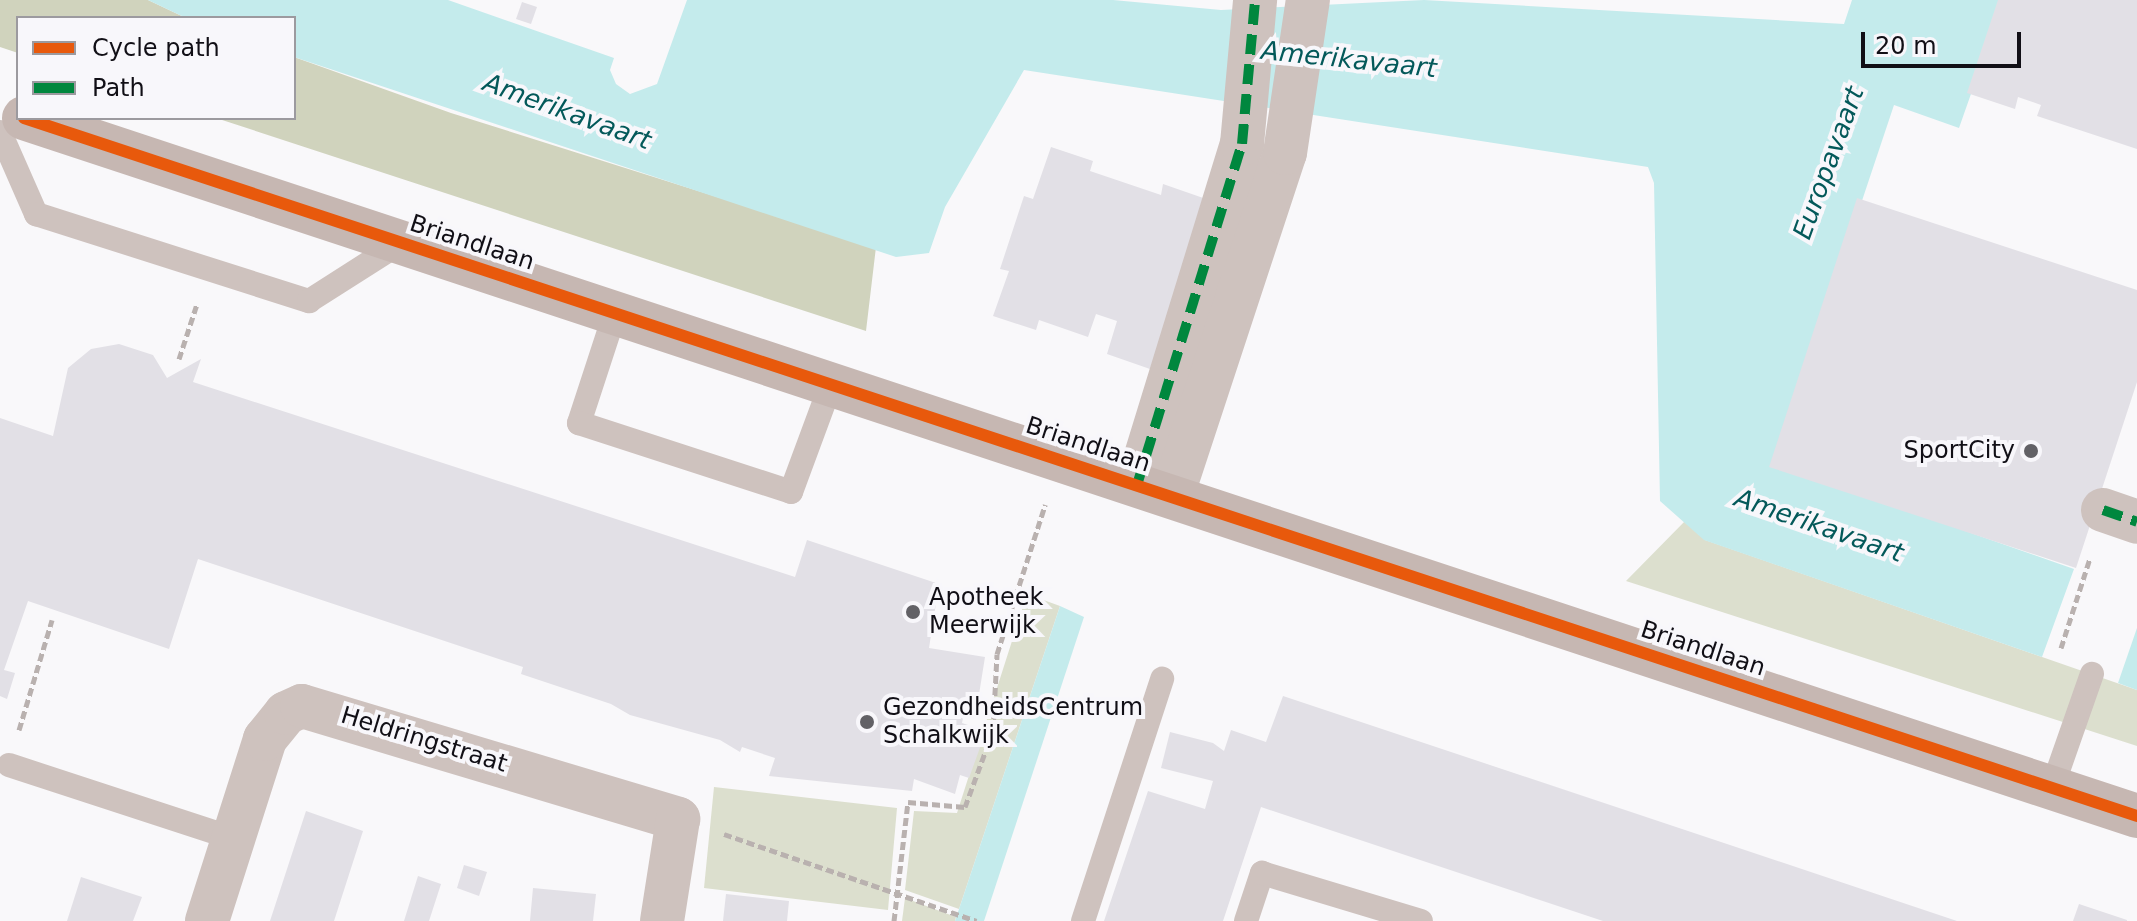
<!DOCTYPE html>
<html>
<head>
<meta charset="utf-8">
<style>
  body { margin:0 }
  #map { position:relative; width:2137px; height:921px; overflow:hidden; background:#f9f8fa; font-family:"DejaVu Sans",sans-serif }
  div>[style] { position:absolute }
  .green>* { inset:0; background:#dcdfce }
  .forest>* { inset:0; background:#d0d3bd }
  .water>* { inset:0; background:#c4ebec }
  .building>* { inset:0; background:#e2e0e6 }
  .path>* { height:5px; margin-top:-2.5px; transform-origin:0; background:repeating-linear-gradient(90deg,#b9b1af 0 8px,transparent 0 12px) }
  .lane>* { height:24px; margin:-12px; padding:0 12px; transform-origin:12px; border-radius:12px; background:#cec2be }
  .street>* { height:44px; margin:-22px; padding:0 22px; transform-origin:22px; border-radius:22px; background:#cec2be }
  .secondary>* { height:44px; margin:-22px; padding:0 22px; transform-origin:22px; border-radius:22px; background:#c6b7b2 }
  .quiet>* { height:10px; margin-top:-5px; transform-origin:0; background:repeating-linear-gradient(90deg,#00873e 0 20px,transparent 0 30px) }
  .cycleway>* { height:12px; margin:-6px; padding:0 6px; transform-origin:6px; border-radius:6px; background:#e8590c }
  .dots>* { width:22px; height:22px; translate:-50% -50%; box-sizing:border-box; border:4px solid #f8f7fb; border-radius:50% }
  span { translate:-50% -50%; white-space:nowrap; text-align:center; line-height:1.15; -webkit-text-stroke:8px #f8f7fb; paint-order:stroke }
  .street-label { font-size:24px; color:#110f16 }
  .poi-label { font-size:24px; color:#110f16 }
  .right { translate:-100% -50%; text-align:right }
  .left { translate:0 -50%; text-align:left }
  .water-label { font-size:26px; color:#04595a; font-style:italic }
  .legend { position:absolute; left:16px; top:16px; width:280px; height:104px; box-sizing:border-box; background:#f8f7fb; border:2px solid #9c9a9f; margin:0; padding:10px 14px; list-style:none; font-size:24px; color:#110f16 }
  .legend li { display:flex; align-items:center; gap:16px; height:40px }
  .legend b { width:40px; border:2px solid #9c9a9f }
  .scale { position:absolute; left:1861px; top:32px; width:160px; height:36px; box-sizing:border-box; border:4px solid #110f16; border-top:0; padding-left:10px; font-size:24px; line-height:28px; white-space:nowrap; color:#110f16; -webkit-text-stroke:6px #f8f7fb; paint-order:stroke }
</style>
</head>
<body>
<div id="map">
  <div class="green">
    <i style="clip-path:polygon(1685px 521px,1705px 540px,2137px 690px,2137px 746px,1626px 581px)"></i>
    <i style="clip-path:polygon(1027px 594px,1060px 606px,959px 909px,905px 890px,914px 811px,957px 813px)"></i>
    <i style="clip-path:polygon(714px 787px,897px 808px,888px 910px,704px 888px)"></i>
    <i style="clip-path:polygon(905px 898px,956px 917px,955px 921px,902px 921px)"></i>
  </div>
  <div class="forest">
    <i style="clip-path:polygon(0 0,148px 0,186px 18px,18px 18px,18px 53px,0 47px)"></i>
    <i style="clip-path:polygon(294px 57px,451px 113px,876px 247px,866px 331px,216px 118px,294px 118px)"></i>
  </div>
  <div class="water">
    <i style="clip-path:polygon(148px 0,448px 0,614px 58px,610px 70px,616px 84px,630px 94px,657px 84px,687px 0,1113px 0,1221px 10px,1424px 0,1844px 24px,1852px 0,2004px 0,1959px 128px,1894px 105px,1774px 464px,2074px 569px,2042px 657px,1704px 540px,1660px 501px,1654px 183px,1648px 167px,1024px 70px,945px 207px,929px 253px,896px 257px,294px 57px,294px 18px,186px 18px)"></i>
    <i style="clip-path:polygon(1060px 606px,1084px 617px,984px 921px,955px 921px)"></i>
    <i style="clip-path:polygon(2137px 628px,2137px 690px,2118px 683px)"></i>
  </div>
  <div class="building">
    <i style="clip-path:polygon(1998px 0,2137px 0,2137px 149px,2037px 116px,2041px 105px,2018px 97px,2015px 109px,1967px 93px)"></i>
    <i style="clip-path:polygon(522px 2px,537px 7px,531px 24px,516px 19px)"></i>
    <i style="clip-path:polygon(1051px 147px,1093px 161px,1090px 171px,1161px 195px,1163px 184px,1209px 200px,1150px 369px,1107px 354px,1117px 321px,1096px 314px,1088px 337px,1039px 320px,1036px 330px,993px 316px,1009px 271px,1000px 269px,1024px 196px,1033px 199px)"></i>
    <i style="clip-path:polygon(1857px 198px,2137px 290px,2137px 382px,2076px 568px,1769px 467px)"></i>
    <i style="clip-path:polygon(119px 344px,153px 355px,167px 378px,201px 359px,193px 382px,795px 577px,807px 540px,939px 584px,929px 648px,985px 657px,977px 707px,966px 704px,962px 723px,986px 731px,969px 778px,960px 775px,955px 794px,914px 779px,912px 791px,769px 776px,775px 758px,742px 747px,740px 752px,720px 740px,630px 715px,611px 704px,521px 674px,523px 667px,198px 559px,169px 649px,28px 601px,4px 670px,15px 673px,7px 699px,0 696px,0 418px,53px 436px,68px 368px,91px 349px)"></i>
    <i style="clip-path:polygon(1283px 696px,1718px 841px,1957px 921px,1603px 921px,1261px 807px,1223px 921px,1104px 921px,1148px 791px,1205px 809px,1213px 781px,1161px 768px,1170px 732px,1213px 743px,1224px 751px,1231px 730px,1266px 742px)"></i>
    <i style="clip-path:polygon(306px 811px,363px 831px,334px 921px,270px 921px)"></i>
    <i style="clip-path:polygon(464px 865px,487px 872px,479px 896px,457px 888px)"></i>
    <i style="clip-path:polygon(418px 876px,441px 884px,429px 921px,404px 921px)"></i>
    <i style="clip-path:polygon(81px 877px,142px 897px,133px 921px,67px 921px)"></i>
    <i style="clip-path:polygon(533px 888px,596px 894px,593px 921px,530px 921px)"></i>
    <i style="clip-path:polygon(726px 894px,789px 901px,787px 921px,723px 921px)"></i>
    <i style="clip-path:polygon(2079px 904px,2127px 920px,2127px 921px,2073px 921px)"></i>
  </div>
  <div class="path">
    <i style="left:179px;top:359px;width:58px;rotate:-71.9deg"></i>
    <i style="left:2061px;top:648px;width:95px;rotate:-72.1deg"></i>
    <i style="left:19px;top:730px;width:115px;rotate:-73.3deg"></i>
    <i style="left:724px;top:834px;width:267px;rotate:19deg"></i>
    <i style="left:894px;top:921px;width:120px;rotate:-83.3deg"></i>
    <i style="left:908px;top:802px;width:57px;rotate:5deg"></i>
    <i style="left:965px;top:807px;width:81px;rotate:-69.8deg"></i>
    <i style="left:993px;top:731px;width:77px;rotate:-87deg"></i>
    <i style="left:997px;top:654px;width:157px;rotate:-72.1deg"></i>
  </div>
  <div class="lane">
    <i style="left:0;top:132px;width:90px;rotate:66.3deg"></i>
    <i style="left:36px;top:214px;width:287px;rotate:17.7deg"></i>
    <i style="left:309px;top:301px;width:108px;rotate:-32.5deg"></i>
    <i style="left:615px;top:313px;width:116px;rotate:108.1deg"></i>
    <i style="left:579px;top:423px;width:223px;rotate:18deg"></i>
    <i style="left:791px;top:492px;width:115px;rotate:-69.7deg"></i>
    <i style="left:9px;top:765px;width:236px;rotate:18.1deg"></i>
    <i style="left:2052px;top:788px;width:121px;rotate:-70.7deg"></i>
    <i style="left:1083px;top:921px;width:255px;rotate:-71.9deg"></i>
    <i style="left:1246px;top:921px;width:51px;rotate:-71.6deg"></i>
    <i style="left:1262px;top:873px;width:166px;rotate:16.8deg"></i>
  </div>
  <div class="street">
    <i style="left:1137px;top:485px;width:357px;rotate:-72.9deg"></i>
    <i style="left:1242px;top:144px;width:145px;rotate:-84.8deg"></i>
    <i style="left:1172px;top:496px;width:361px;rotate:-71.8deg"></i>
    <i style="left:1285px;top:153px;width:155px;rotate:-81.5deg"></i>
    <i style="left:2103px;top:510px;width:36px;rotate:19deg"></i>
    <i style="left:207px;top:921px;width:191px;rotate:-72.3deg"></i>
    <i style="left:265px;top:739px;width:33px;rotate:-51deg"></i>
    <i style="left:286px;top:713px;width:17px;rotate:-24deg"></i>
    <i style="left:302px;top:706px;width:393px;rotate:16.7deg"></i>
    <i style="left:678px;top:819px;width:103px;rotate:98.9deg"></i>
  </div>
  <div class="secondary">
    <i style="left:24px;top:118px;width:2225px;rotate:18.28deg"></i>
  </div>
  <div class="quiet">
    <i style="left:1137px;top:485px;width:357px;rotate:-72.9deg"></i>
    <i style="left:1242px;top:144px;width:145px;rotate:-84.8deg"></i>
    <i style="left:2103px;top:510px;width:36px;rotate:19deg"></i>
  </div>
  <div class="cycleway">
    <i style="left:24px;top:118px;width:2225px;rotate:18.28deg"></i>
  </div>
  <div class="dots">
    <i style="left:2031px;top:451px;background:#626166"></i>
    <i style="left:913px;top:612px;background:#626166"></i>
    <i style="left:867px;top:722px;background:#626166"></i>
  </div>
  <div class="street-label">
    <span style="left:472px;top:243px;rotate:18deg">Briandlaan</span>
    <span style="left:1088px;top:445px;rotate:18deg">Briandlaan</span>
    <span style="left:1703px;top:649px;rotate:18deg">Briandlaan</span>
    <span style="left:424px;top:740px;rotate:17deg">Heldringstraat</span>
  </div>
  <div class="poi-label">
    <span class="right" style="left:2015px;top:451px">SportCity</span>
    <span class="left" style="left:929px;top:612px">Apotheek<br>Meerwijk</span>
    <span class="left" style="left:883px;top:722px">GezondheidsCentrum<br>Schalkwijk</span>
  </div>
  <div class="water-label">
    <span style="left:1349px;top:60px;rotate:6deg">Amerikavaart</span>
    <span style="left:567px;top:112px;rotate:20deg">Amerikavaart</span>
    <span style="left:1829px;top:163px;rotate:-70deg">Europavaart</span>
    <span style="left:1819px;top:526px;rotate:19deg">Amerikavaart</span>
  </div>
  <ul class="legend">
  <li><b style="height:10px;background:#e8590c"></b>Cycle path</li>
  <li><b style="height:10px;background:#00873e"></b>Path</li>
  </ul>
  <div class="scale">20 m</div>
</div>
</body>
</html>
